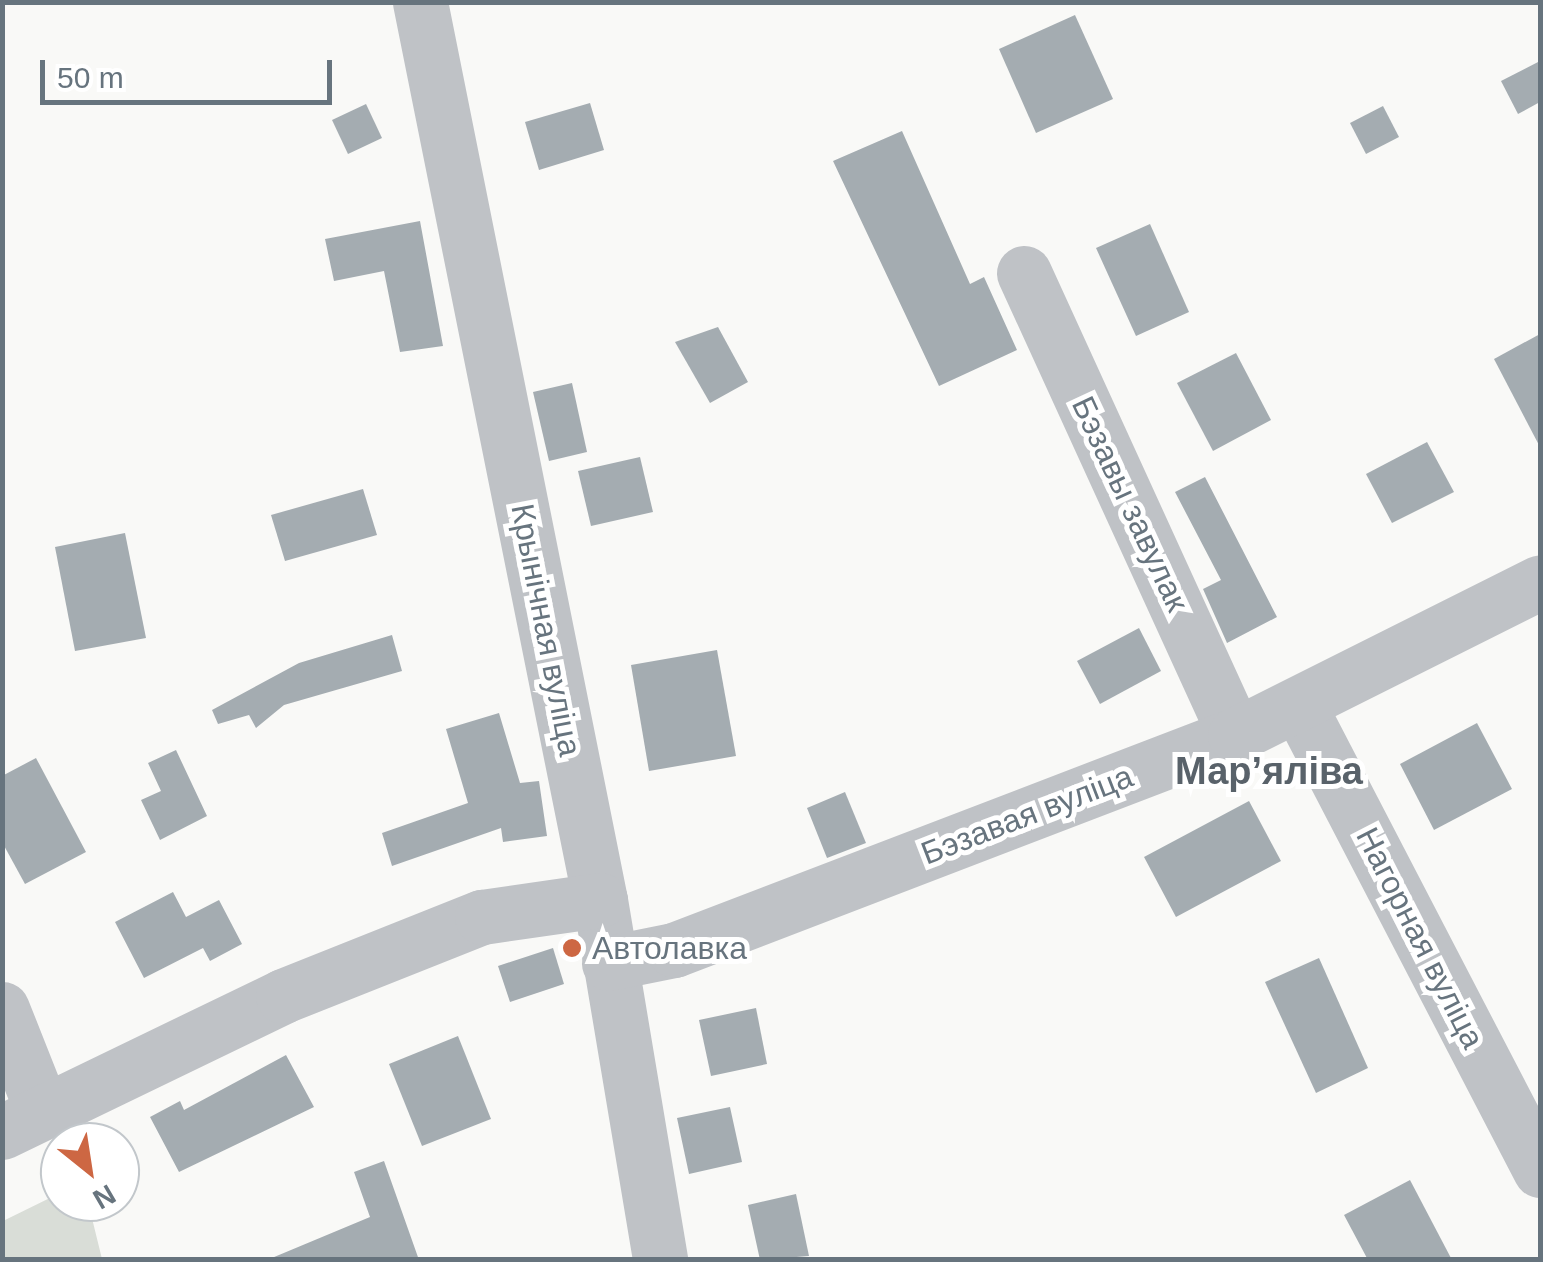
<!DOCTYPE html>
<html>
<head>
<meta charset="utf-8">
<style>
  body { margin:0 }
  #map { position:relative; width:1543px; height:1262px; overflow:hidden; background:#f9f9f7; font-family:Helvetica,sans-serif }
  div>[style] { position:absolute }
  .green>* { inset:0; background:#d9ddd7 }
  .building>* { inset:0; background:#a4acb1 }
  .minor>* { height:55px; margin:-27.5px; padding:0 27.5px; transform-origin:27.5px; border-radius:27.5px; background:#bfc2c6 }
  .dots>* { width:28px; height:28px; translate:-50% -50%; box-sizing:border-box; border:5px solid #fff; border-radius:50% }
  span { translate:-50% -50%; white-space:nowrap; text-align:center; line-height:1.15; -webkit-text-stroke:10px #fff; paint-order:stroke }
  .street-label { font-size:32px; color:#67747e }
  .poi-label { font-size:32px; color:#67747e }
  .left { translate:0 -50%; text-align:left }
  .quarter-label { font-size:38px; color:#59626a; font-weight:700 }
  .frame { position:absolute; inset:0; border:5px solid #67747e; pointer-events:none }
  .north { position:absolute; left:40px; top:1122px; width:100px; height:100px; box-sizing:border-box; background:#fff; border:2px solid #c2c7cb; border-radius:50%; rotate:150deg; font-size:28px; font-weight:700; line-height:40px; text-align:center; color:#67747e }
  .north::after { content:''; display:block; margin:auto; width:35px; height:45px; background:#cd6743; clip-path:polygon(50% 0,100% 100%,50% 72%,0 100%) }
  .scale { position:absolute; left:40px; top:60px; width:292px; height:45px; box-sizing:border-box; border:5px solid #67747e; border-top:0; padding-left:12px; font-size:30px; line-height:35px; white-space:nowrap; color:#67747e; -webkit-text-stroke:8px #fff; paint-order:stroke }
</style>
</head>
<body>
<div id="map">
  <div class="green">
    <i style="clip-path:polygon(60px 1193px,60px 1202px,88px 1202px,102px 1259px,3px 1259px,3px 1221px)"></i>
  </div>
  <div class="building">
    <i style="clip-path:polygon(1075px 15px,1113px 99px,1036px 133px,999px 49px)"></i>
    <i style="clip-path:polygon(1540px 61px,1540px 102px,1518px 114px,1501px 81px)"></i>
    <i style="clip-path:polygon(590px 103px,604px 150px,539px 170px,525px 122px)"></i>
    <i style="clip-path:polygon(366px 104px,382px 138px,348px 154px,332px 120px)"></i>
    <i style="clip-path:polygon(1383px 106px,1399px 137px,1366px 154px,1350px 123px)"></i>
    <i style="clip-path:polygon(902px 131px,970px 284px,984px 277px,1017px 350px,939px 386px,833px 161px)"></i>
    <i style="clip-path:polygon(420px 221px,443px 346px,400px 352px,384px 271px,334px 281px,325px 239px)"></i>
    <i style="clip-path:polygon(1150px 224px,1189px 312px,1136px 336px,1096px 248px)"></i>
    <i style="clip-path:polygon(718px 327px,748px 382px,710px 403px,675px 342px)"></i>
    <i style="clip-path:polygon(1540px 334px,1540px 447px,1494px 359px)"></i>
    <i style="clip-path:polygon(1236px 353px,1271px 420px,1213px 451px,1177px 383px)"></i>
    <i style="clip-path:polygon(572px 383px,587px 452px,549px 461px,533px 392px)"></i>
    <i style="clip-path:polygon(1427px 442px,1454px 492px,1392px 523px,1366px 474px)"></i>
    <i style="clip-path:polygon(640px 457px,653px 512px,591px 526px,578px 471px)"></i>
    <i style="clip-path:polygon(1205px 477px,1277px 617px,1227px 643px,1203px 589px,1221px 580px,1175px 492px)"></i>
    <i style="clip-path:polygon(363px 489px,377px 535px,285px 561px,271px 515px)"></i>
    <i style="clip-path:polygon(125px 533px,146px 638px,75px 651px,55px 547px)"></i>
    <i style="clip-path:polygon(1139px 628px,1161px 671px,1100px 704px,1077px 661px)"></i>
    <i style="clip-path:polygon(392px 635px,402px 671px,284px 705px,256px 728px,249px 715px,218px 724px,212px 710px,299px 663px)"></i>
    <i style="clip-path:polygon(717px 650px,736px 756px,649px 771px,631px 665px)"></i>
    <i style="clip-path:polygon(499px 713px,520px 783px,539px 781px,547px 836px,503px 842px,501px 828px,392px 866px,382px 833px,468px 803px,446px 729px)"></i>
    <i style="clip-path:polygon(1477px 723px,1512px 789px,1434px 830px,1400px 764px)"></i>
    <i style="clip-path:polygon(176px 750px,207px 816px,160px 840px,141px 800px,161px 791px,148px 763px)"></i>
    <i style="clip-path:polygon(36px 758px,86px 852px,25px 884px,2px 842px,2px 776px)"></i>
    <i style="clip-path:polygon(845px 792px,866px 843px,827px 858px,807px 808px)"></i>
    <i style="clip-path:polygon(1249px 801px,1281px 861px,1176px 917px,1144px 857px)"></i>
    <i style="clip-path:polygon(173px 892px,186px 917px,219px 900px,242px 944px,210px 961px,203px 948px,144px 978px,115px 922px)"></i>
    <i style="clip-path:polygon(553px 948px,564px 984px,510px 1002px,498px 966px)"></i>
    <i style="clip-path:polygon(1319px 958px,1368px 1068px,1316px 1093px,1265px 982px)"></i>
    <i style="clip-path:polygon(756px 1008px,767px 1064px,711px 1076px,699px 1020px)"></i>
    <i style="clip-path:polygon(458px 1036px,491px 1119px,422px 1146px,389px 1064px)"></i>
    <i style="clip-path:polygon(286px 1055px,314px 1107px,179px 1172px,150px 1117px,180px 1101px,184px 1110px)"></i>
    <i style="clip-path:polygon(730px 1107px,742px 1162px,689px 1174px,677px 1118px)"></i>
    <i style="clip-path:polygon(384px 1161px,419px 1260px,267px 1260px,370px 1217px,354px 1172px)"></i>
    <i style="clip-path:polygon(1410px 1180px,1452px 1260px,1368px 1260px,1344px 1215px)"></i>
    <i style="clip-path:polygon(796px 1194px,809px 1256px,760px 1260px,748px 1205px)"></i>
  </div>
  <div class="minor">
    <i style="left:420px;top:2px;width:916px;rotate:78.67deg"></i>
    <i style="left:600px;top:900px;width:365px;rotate:80.5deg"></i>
    <i style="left:1024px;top:273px;width:508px;rotate:65.45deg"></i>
    <i style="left:1299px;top:706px;width:523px;rotate:62.55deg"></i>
    <i style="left:609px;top:963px;width:66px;rotate:-11.3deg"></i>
    <i style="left:674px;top:950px;width:601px;rotate:-20.97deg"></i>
    <i style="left:1235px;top:735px;width:341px;rotate:-26.6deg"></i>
    <i style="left:2px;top:1009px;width:109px;rotate:68.4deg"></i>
    <i style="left:2px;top:1132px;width:312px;rotate:-25.8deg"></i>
    <i style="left:283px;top:996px;width:214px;rotate:-21.7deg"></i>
    <i style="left:482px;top:917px;width:119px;rotate:-8.2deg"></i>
  </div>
  <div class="dots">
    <i style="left:572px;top:948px;background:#cd6743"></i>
  </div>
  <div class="street-label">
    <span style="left:1130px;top:504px;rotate:65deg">Бэзавы завулак</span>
    <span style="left:546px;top:630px;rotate:79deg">Крынічная вуліца</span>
    <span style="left:1027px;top:815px;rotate:-21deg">Бэзавая вуліца</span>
    <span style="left:1420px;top:938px;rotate:63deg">Нагорная вуліца</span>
  </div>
  <div class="poi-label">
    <span class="left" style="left:592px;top:948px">Автолавка</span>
  </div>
  <div class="quarter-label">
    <span style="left:1269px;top:772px">Марʼяліва</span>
  </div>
  <div class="frame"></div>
  <div class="north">N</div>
  <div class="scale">50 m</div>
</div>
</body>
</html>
